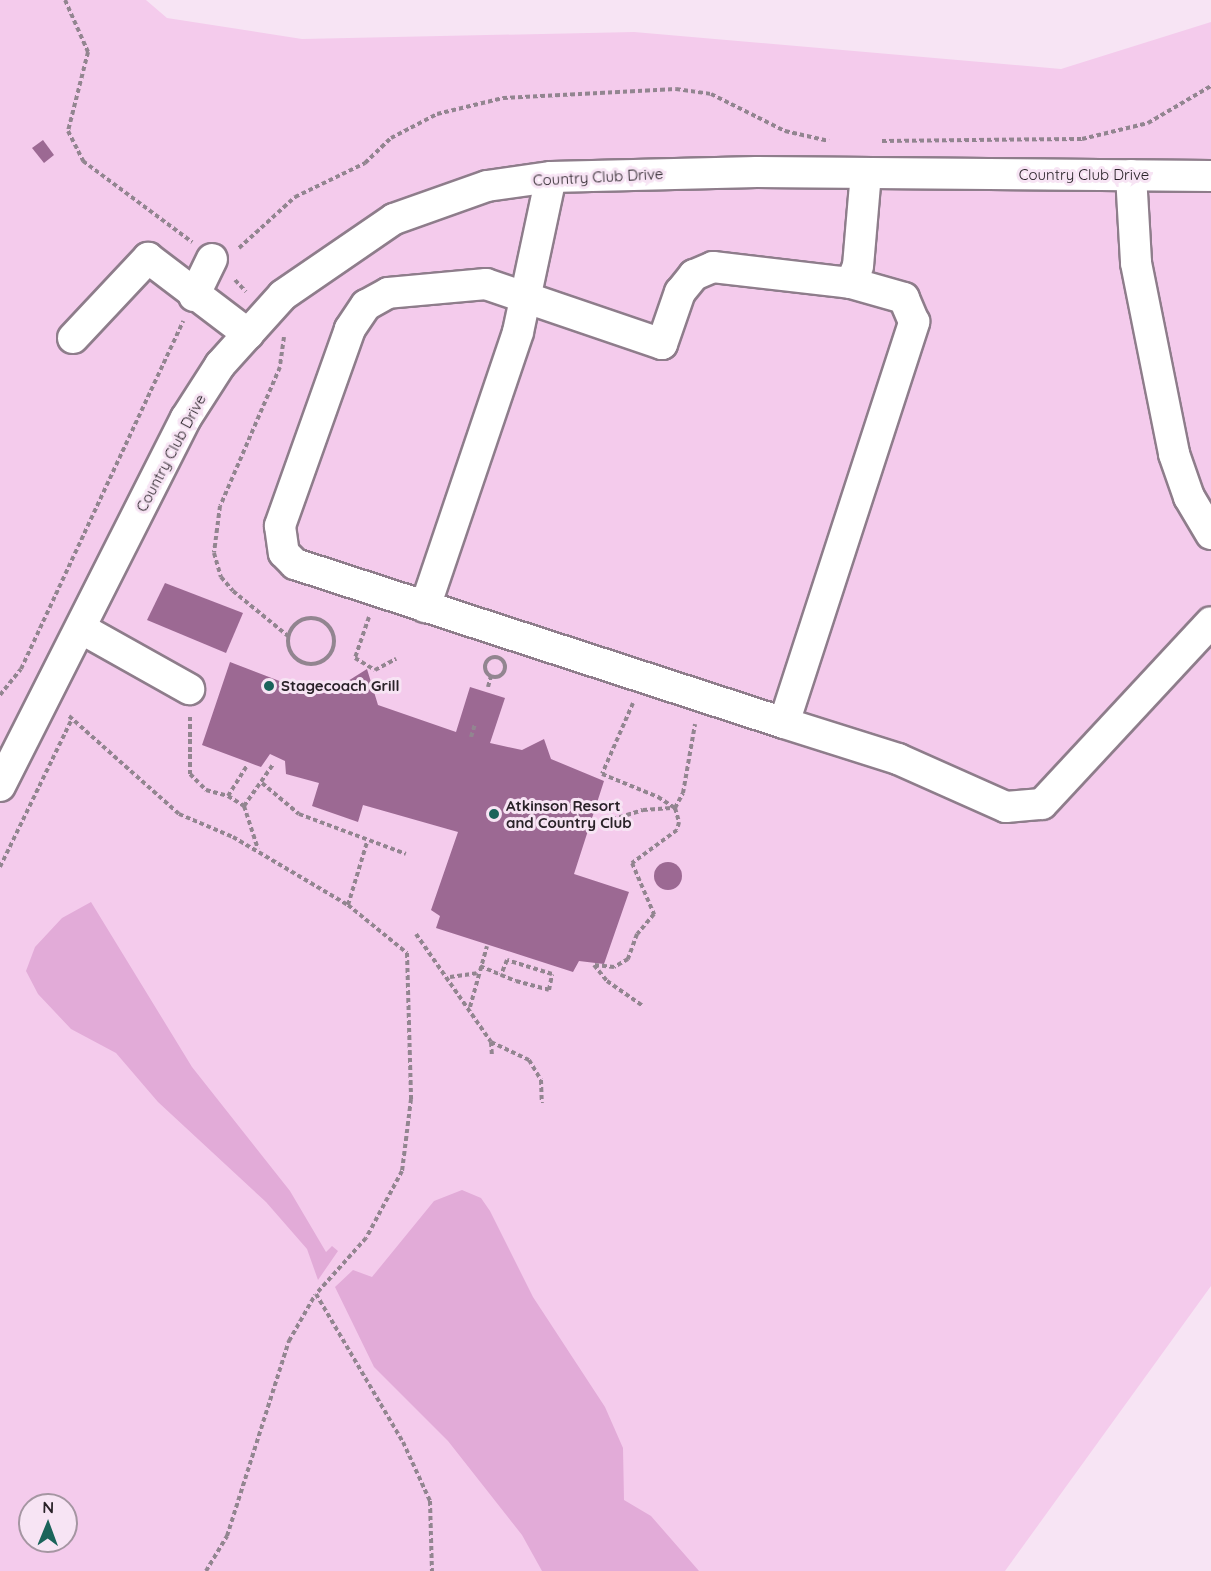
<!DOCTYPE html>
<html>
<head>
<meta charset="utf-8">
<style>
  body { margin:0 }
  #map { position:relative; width:1211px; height:1571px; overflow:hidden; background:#f7e4f4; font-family:Quicksand,sans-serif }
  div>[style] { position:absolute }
  .green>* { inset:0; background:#f4cbec }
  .water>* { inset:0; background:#e2abd8 }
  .building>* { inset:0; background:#9c6993 }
  .round { border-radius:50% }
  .path>* { height:4px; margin-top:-2px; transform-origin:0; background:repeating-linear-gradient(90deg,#928590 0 4.5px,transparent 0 7.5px) }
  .path>.ring { margin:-2px; padding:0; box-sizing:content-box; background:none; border:4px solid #928590; border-radius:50% }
  .roads { filter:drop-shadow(2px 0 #8e7d8b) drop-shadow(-2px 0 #8e7d8b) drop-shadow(0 2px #8e7d8b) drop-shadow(0 -2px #8e7d8b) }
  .minor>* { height:30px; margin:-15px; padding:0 15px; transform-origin:15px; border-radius:15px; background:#fff }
  .dots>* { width:16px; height:16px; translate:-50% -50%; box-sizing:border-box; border:3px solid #f7e4f4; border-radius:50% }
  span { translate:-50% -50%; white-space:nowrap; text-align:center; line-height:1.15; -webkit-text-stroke:6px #f7e4f4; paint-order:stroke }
  .street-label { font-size:15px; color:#292228 }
  .poi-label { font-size:15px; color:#292228; font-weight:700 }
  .left { translate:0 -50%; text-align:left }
  .north { position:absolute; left:18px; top:1493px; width:60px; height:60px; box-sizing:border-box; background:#f7e4f4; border:2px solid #a596a2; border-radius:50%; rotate:1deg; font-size:16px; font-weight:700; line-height:24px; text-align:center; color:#292228 }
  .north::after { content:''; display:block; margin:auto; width:21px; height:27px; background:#1b645b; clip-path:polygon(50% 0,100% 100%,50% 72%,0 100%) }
</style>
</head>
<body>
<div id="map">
  <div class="green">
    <i style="clip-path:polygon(evenodd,0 0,146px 0,167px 18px,302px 39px,634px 32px,1061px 69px,1211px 22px,1211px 1286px,1005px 1571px,0 1571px,0 0,30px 1505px,66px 1505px,66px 1541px,30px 1541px,30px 1505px)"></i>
  </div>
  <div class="water">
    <i style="clip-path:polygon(91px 902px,192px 1067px,290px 1191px,326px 1252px,332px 1246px,338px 1251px,318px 1280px,307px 1249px,266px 1202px,158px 1102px,116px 1053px,71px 1029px,38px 994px,26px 971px,35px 947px,62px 918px)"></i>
    <i style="clip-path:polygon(462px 1190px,481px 1198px,490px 1211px,533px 1297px,605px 1407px,623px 1448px,624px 1500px,651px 1516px,699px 1571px,542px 1571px,522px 1535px,448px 1441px,374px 1367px,335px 1287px,353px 1270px,372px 1277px,434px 1201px)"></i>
  </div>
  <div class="building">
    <i style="clip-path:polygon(43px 140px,54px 155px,44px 163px,32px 148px)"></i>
    <i style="clip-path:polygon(165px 583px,243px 613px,226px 653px,147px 620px)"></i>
    <i style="clip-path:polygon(230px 662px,303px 690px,306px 685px,332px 691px,367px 669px,378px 705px,456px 732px,470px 687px,505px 698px,490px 743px,522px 750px,544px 739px,551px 759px,604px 781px,574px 874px,629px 892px,604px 964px,579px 961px,573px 972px,436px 928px,440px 916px,431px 910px,458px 832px,363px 805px,358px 822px,312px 806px,319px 783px,286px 774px,285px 761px,270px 754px,261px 767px,202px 745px)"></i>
    <i class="round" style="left:654px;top:862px;width:28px;height:28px"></i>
  </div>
  <div class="path">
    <i style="left:65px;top:0;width:57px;rotate:66.1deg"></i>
    <i style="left:88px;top:52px;width:81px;rotate:104.2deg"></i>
    <i style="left:68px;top:131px;width:34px;rotate:63deg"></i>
    <i style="left:83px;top:161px;width:136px;rotate:36.6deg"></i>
    <i style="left:882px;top:141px;width:200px;rotate:-0.6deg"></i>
    <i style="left:1082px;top:139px;width:68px;rotate:-13.6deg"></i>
    <i style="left:1148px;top:123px;width:73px;rotate:-30.4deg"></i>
    <i style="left:239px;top:248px;width:76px;rotate:-42.3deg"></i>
    <i style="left:295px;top:197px;width:78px;rotate:-25.9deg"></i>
    <i style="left:365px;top:163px;width:36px;rotate:-44deg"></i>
    <i style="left:391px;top:138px;width:52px;rotate:-27.6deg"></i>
    <i style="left:437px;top:114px;width:68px;rotate:-13.6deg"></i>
    <i style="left:503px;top:98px;width:173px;rotate:-3deg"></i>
    <i style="left:676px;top:89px;width:35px;rotate:8deg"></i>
    <i style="left:711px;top:94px;width:83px;rotate:26.6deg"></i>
    <i style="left:785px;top:131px;width:45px;rotate:12.8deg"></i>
    <i style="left:235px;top:280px;width:16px;rotate:47deg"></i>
    <i style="left:284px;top:337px;width:30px;rotate:98deg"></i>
    <i style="left:280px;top:367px;width:151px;rotate:113.3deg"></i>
    <i style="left:220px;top:506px;width:47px;rotate:97.3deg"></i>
    <i style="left:214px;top:553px;width:25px;rotate:74deg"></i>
    <i style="left:221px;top:577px;width:18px;rotate:49deg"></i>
    <i style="left:233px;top:591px;width:71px;rotate:39.3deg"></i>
    <i style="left:369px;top:617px;width:43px;rotate:108.9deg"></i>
    <i style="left:355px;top:658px;width:23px;rotate:31deg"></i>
    <i style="left:375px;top:670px;width:24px;rotate:-28deg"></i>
    <i class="ring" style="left:288px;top:618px;width:42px;height:42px"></i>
    <i class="ring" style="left:485px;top:657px;width:16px;height:16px"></i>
    <i style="left:488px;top:687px;width:11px;rotate:-75deg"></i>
    <i style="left:0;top:695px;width:33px;rotate:-51deg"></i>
    <i style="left:21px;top:669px;width:384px;rotate:-65deg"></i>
    <i style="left:633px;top:703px;width:77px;rotate:113.6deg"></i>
    <i style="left:602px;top:774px;width:61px;rotate:22.3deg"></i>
    <i style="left:658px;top:797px;width:20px;rotate:33deg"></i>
    <i style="left:675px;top:808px;width:15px;rotate:74deg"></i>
    <i style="left:679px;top:822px;width:8px;rotate:104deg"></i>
    <i style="left:677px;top:830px;width:56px;rotate:143.7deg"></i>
    <i style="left:632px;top:863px;width:56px;rotate:66.7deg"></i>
    <i style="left:654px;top:914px;width:26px;rotate:130deg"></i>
    <i style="left:637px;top:934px;width:27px;rotate:110deg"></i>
    <i style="left:628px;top:959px;width:16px;rotate:150deg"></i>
    <i style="left:614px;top:967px;width:20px;rotate:-174deg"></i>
    <i style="left:594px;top:965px;width:21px;rotate:51deg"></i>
    <i style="left:607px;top:981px;width:44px;rotate:34.8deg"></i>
    <i style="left:69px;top:716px;width:147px;rotate:41.7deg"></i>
    <i style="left:179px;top:814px;width:59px;rotate:23.1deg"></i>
    <i style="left:233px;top:837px;width:134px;rotate:30.6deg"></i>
    <i style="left:348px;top:905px;width:76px;rotate:39.1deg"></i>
    <i style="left:407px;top:953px;width:146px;rotate:88.4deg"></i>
    <i style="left:411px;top:1099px;width:73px;rotate:97.1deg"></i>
    <i style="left:402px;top:1171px;width:76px;rotate:118.2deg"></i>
    <i style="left:366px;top:1238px;width:75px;rotate:131.8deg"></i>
    <i style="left:316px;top:1294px;width:172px;rotate:59.6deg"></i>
    <i style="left:403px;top:1442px;width:65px;rotate:65.4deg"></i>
    <i style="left:430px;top:1501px;width:70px;rotate:88.4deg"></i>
    <i style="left:190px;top:717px;width:57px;rotate:90deg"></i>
    <i style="left:190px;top:774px;width:23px;rotate:45deg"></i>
    <i style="left:206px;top:790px;width:23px;rotate:15deg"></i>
    <i style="left:228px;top:796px;width:36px;rotate:-58deg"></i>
    <i style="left:471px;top:737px;width:14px;rotate:-73deg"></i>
    <i style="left:262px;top:783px;width:48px;rotate:40deg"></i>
    <i style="left:299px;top:814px;width:114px;rotate:20.5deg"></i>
    <i style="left:228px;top:796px;width:19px;rotate:32deg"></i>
    <i style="left:244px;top:806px;width:45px;rotate:72deg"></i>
    <i style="left:244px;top:806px;width:52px;rotate:-55.1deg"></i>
    <i style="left:598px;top:824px;width:47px;rotate:-17.3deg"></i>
    <i style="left:643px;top:810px;width:32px;rotate:-4deg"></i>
    <i style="left:675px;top:808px;width:17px;rotate:-62deg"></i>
    <i style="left:683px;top:793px;width:70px;rotate:-80.1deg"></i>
    <i style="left:0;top:867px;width:165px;rotate:-64.1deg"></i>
    <i style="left:348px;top:905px;width:66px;rotate:-73.2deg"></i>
    <i style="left:416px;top:934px;width:131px;rotate:55.2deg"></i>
    <i style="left:491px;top:1042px;width:42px;rotate:25.3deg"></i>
    <i style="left:529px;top:1060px;width:23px;rotate:59deg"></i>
    <i style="left:541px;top:1080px;width:23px;rotate:88deg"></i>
    <i style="left:480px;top:966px;width:23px;rotate:23deg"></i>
    <i style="left:501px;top:975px;width:16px;rotate:22deg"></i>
    <i style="left:516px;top:981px;width:34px;rotate:15deg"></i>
    <i style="left:549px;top:990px;width:16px;rotate:-79deg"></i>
    <i style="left:552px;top:974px;width:47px;rotate:-162.7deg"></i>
    <i style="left:507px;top:960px;width:16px;rotate:112deg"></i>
    <i style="left:450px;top:977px;width:27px;rotate:-8deg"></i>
    <i style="left:470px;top:1007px;width:63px;rotate:-74.4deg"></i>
    <i style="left:491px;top:1042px;width:14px;rotate:86deg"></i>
    <i style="left:206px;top:1571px;width:41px;rotate:-59deg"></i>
    <i style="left:227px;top:1536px;width:205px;rotate:-72.4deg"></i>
    <i style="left:289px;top:1341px;width:53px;rotate:-60.5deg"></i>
  </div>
  <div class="roads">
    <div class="minor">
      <i style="left:1131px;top:175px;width:88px;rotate:86.7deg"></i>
      <i style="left:1136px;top:263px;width:195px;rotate:78.7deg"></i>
      <i style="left:1174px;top:454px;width:46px;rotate:70.8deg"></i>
      <i style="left:1189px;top:497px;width:43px;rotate:59.3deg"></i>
      <i style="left:851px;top:283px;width:139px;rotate:-173.4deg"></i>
      <i style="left:713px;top:267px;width:21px;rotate:157deg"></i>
      <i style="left:694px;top:275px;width:22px;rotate:129deg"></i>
      <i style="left:680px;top:292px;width:55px;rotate:109.1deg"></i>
      <i style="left:662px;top:344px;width:186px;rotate:-161.2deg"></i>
      <i style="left:486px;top:284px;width:98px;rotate:174.8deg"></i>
      <i style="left:388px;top:293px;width:25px;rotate:151deg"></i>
      <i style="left:366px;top:305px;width:29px;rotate:124deg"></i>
      <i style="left:350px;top:329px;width:209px;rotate:109.6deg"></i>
      <i style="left:280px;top:526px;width:27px;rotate:82deg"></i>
      <i style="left:284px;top:553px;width:16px;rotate:45deg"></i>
      <i style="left:295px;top:564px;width:514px;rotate:18.01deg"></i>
      <i style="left:784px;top:723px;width:422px;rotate:-72deg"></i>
      <i style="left:914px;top:322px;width:26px;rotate:-113deg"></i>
      <i style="left:904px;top:298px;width:55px;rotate:-164.2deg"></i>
      <i style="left:851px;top:283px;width:18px;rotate:-68deg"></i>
      <i style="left:858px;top:266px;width:93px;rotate:-85.1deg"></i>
      <i style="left:194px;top:296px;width:41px;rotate:-64.1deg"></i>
      <i style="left:73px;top:338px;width:110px;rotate:-46.8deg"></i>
      <i style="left:148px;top:258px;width:126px;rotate:37.2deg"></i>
      <i style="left:425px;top:607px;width:290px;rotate:-71.3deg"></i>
      <i style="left:518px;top:332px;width:158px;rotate:-78deg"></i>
      <i style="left:82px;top:629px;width:123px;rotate:29.3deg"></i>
      <i style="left:784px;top:723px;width:120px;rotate:17.5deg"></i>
      <i style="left:898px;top:759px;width:118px;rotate:24deg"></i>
      <i style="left:1006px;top:807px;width:36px;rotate:-5deg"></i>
      <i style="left:1042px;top:804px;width:248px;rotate:-47.1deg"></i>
      <i style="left:0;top:786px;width:412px;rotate:-63.2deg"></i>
      <i style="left:186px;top:418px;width:63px;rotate:-57.3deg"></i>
      <i style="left:220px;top:365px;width:94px;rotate:-48deg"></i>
      <i style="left:283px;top:295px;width:135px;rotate:-34.4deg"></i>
      <i style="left:394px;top:219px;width:99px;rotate:-19.5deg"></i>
      <i style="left:487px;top:186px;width:65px;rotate:-8deg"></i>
      <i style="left:551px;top:177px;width:206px;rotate:-1.4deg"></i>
      <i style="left:757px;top:172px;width:454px;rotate:0.5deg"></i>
    </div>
  </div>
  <div class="dots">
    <i style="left:269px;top:686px;background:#1b645b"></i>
    <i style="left:494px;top:814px;background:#1b645b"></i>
  </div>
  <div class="street-label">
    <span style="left:1084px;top:175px">Country Club Drive</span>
    <span style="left:598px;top:177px;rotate:-3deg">Country Club Drive</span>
    <span style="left:171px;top:453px;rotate:-62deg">Country Club Drive</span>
  </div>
  <div class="poi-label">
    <span class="left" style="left:281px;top:686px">Stagecoach Grill</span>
    <span class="left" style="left:506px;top:814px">Atkinson Resort<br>and Country Club</span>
  </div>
  <div class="north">N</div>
</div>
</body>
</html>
